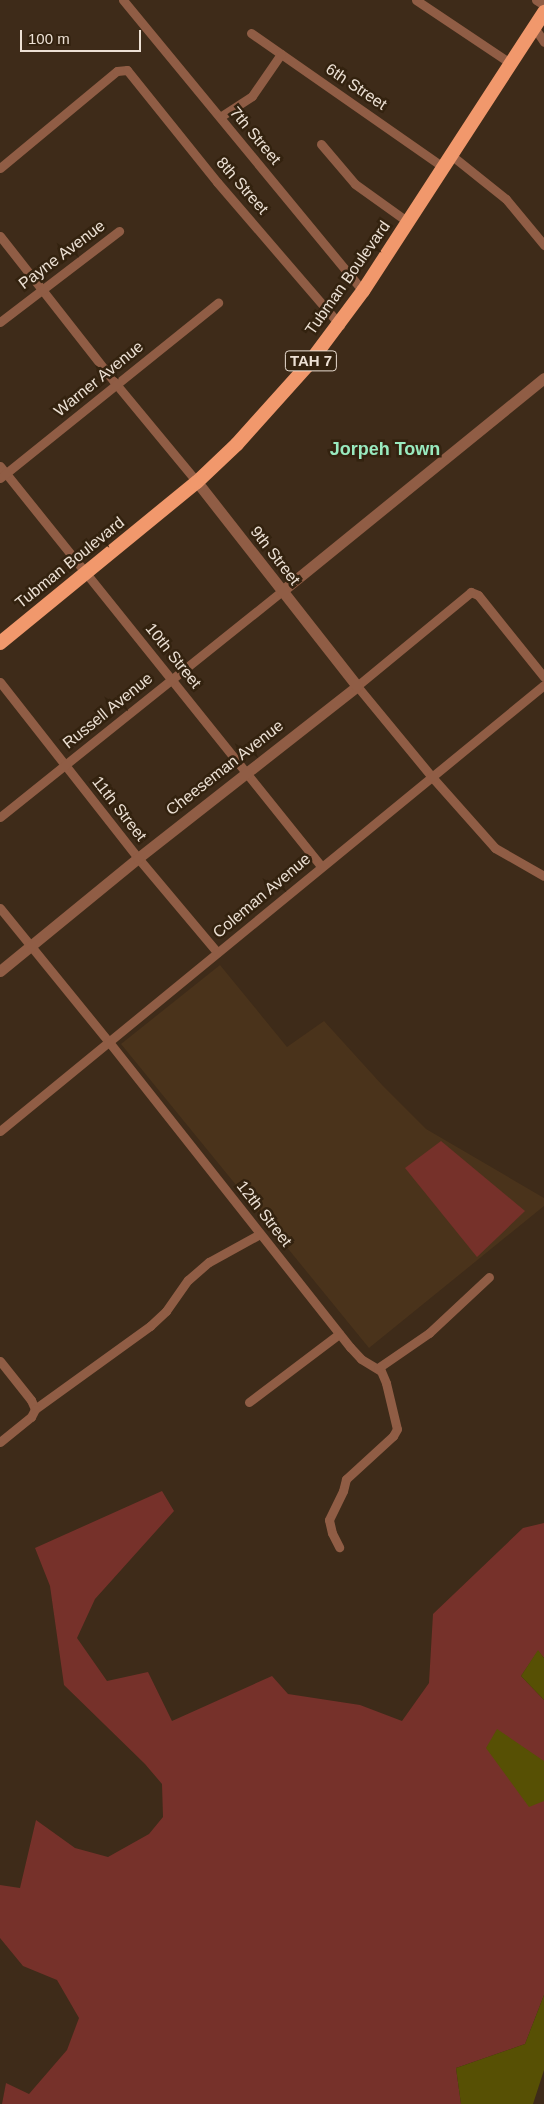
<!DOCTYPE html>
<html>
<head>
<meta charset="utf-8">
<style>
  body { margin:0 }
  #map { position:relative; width:544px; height:2104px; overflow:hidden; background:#3e2b19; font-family:Helvetica,sans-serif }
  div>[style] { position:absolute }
  .built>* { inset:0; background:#4a331b }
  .green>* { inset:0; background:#76312a }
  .water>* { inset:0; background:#575004 }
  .minor>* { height:9px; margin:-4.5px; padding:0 4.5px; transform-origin:4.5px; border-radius:4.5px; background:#905d45 }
  .tertiary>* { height:11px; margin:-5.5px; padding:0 5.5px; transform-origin:5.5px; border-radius:5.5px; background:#905d45 }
  .trunk>* { height:14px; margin:-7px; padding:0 7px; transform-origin:7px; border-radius:7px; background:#f1986c }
  span { translate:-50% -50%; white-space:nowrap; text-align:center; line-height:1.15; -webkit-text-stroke:5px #33220f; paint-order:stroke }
  .shield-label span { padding:1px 4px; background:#33220f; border:1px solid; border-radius:4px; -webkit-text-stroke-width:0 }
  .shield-label { font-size:15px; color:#ece0d4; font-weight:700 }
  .street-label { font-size:16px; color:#ece0d4 }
  .neighbourhood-label { font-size:18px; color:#99eabf; font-weight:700 }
  .scale { position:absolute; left:20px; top:30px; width:121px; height:22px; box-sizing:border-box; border:2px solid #ece0d4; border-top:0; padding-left:6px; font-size:15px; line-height:18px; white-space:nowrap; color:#ece0d4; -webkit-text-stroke:4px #33220f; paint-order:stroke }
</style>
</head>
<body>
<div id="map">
  <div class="built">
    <i style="clip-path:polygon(220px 965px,287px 1047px,324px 1021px,383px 1086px,426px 1129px,544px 1198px,544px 1206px,369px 1348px,121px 1044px)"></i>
  </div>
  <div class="green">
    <i style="clip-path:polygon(441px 1141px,525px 1211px,477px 1257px,405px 1168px)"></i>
    <i style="clip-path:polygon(162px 1491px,174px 1511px,95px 1599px,77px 1638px,107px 1681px,148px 1672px,172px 1721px,272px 1676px,288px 1694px,360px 1705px,402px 1721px,429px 1683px,433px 1614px,523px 1528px,544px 1523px,544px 1658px,538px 1651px,521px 1676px,544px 1700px,544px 1995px,525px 2044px,456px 2068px,461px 2104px,2px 2104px,6px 2083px,29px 2094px,67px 2050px,79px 2018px,57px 1980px,23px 1966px,0 1938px,0 1885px,20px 1888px,36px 1820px,75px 1848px,108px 1857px,149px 1834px,163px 1817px,162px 1784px,145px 1764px,64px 1685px,50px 1586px,35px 1548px)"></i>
  </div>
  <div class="water">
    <i style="clip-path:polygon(538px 1650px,544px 1658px,544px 1700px,521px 1676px)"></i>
    <i style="clip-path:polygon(497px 1729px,544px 1761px,544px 1801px,529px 1807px,486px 1748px)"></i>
    <i style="clip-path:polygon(544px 1995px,544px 2070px,533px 2104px,461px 2104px,456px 2068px,525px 2044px)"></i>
  </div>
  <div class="minor">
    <i style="left:123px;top:0;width:377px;rotate:50.5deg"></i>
    <i style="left:416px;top:0;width:113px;rotate:33.8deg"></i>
    <i style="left:536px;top:0;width:9px;rotate:32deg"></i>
    <i style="left:534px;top:27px;width:18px;rotate:56deg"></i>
    <i style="left:251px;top:33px;width:234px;rotate:34.9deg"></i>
    <i style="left:220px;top:117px;width:38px;rotate:-33deg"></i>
    <i style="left:252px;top:96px;width:51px;rotate:-55.4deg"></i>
    <i style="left:321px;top:144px;width:52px;rotate:49.6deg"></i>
    <i style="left:355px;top:184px;width:65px;rotate:35.6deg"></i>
    <i style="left:451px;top:155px;width:70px;rotate:38.7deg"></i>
    <i style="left:506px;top:199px;width:60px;rotate:50.4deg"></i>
    <i style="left:0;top:168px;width:152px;rotate:-39.7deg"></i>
    <i style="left:117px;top:71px;width:10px;rotate:-6deg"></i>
    <i style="left:127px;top:70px;width:144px;rotate:51.2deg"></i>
    <i style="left:217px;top:182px;width:189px;rotate:49.3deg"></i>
    <i style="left:0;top:236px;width:188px;rotate:51.9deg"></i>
    <i style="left:116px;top:384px;width:127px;rotate:50.4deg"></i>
    <i style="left:0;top:322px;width:150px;rotate:-37.4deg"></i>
    <i style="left:0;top:466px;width:513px;rotate:51.25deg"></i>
    <i style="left:0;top:478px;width:280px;rotate:-38.8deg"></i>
    <i style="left:544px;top:677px;width:105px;rotate:-128.8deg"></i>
    <i style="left:478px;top:595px;width:8px;rotate:-157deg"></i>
    <i style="left:471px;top:592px;width:148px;rotate:140.5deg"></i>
    <i style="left:357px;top:686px;width:118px;rotate:50.5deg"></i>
    <i style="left:432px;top:777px;width:95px;rotate:48.4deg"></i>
    <i style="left:495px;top:848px;width:56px;rotate:29.7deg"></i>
    <i style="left:0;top:682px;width:224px;rotate:51.9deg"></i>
    <i style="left:138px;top:858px;width:123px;rotate:50deg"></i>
    <i style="left:0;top:817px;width:361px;rotate:-38.7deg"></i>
    <i style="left:0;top:908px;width:173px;rotate:50.9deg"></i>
    <i style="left:109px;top:1042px;width:389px;rotate:51.7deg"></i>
    <i style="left:350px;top:1347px;width:16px;rotate:47deg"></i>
    <i style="left:361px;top:1359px;width:23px;rotate:31deg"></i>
    <i style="left:381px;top:1371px;width:13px;rotate:67deg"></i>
    <i style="left:386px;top:1383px;width:47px;rotate:76.6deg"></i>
    <i style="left:397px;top:1429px;width:8px;rotate:120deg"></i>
    <i style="left:393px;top:1436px;width:64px;rotate:137.5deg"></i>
    <i style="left:346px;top:1479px;width:12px;rotate:104deg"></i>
    <i style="left:343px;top:1491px;width:32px;rotate:116deg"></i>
    <i style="left:329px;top:1520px;width:13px;rotate:77deg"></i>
    <i style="left:332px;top:1533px;width:16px;rotate:63deg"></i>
    <i style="left:0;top:1131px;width:703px;rotate:-39.35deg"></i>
    <i style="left:0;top:1361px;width:50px;rotate:51.5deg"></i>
    <i style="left:31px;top:1400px;width:10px;rotate:66deg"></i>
    <i style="left:378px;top:1368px;width:62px;rotate:-34.5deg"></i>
    <i style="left:429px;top:1333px;width:82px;rotate:-43deg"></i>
    <i style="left:249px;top:1402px;width:113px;rotate:-37.1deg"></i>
    <i style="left:35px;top:1409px;width:142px;rotate:-35.8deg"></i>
    <i style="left:150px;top:1326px;width:22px;rotate:-43deg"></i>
    <i style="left:166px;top:1311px;width:38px;rotate:-55deg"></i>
    <i style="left:188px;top:1280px;width:28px;rotate:-41deg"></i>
    <i style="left:209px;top:1262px;width:58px;rotate:-28.8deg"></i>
    <i style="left:0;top:1442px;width:40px;rotate:-39deg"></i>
    <i style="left:31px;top:1417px;width:9px;rotate:-63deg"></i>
  </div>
  <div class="tertiary">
    <i style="left:282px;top:591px;width:338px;rotate:-39.1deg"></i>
    <i style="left:0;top:971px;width:178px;rotate:-39.3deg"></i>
    <i style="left:138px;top:858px;width:278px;rotate:-38.1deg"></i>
    <i style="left:357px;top:686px;width:259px;rotate:-128.1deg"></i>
  </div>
  <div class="trunk">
    <i style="left:0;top:643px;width:254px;rotate:-39.3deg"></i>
    <i style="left:197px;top:482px;width:55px;rotate:-43.5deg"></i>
    <i style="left:237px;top:444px;width:105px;rotate:-48.1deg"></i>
    <i style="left:307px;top:366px;width:94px;rotate:-53.3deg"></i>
    <i style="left:363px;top:291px;width:333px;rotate:-57deg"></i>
  </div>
  <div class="shield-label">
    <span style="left:311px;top:361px">TAH 7</span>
  </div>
  <div class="street-label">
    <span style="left:356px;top:87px;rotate:34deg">6th Street</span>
    <span style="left:255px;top:136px;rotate:50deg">7th Street</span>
    <span style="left:242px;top:186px;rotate:49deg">8th Street</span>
    <span style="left:62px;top:255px;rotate:-37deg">Payne Avenue</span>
    <span style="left:348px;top:278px;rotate:-55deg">Tubman Boulevard</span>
    <span style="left:99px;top:379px;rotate:-39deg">Warner Avenue</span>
    <span style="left:275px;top:556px;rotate:52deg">9th Street</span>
    <span style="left:70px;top:563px;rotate:-39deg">Tubman Boulevard</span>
    <span style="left:173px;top:656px;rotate:51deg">10th Street</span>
    <span style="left:108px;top:711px;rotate:-39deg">Russell Avenue</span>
    <span style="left:225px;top:768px;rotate:-38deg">Cheeseman Avenue</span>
    <span style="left:119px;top:809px;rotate:52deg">11th Street</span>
    <span style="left:262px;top:896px;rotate:-40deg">Coleman Avenue</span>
    <span style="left:264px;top:1214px;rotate:52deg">12th Street</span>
  </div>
  <div class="neighbourhood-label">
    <span style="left:385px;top:449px">Jorpeh Town</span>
  </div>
  <div class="scale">100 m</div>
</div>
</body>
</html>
